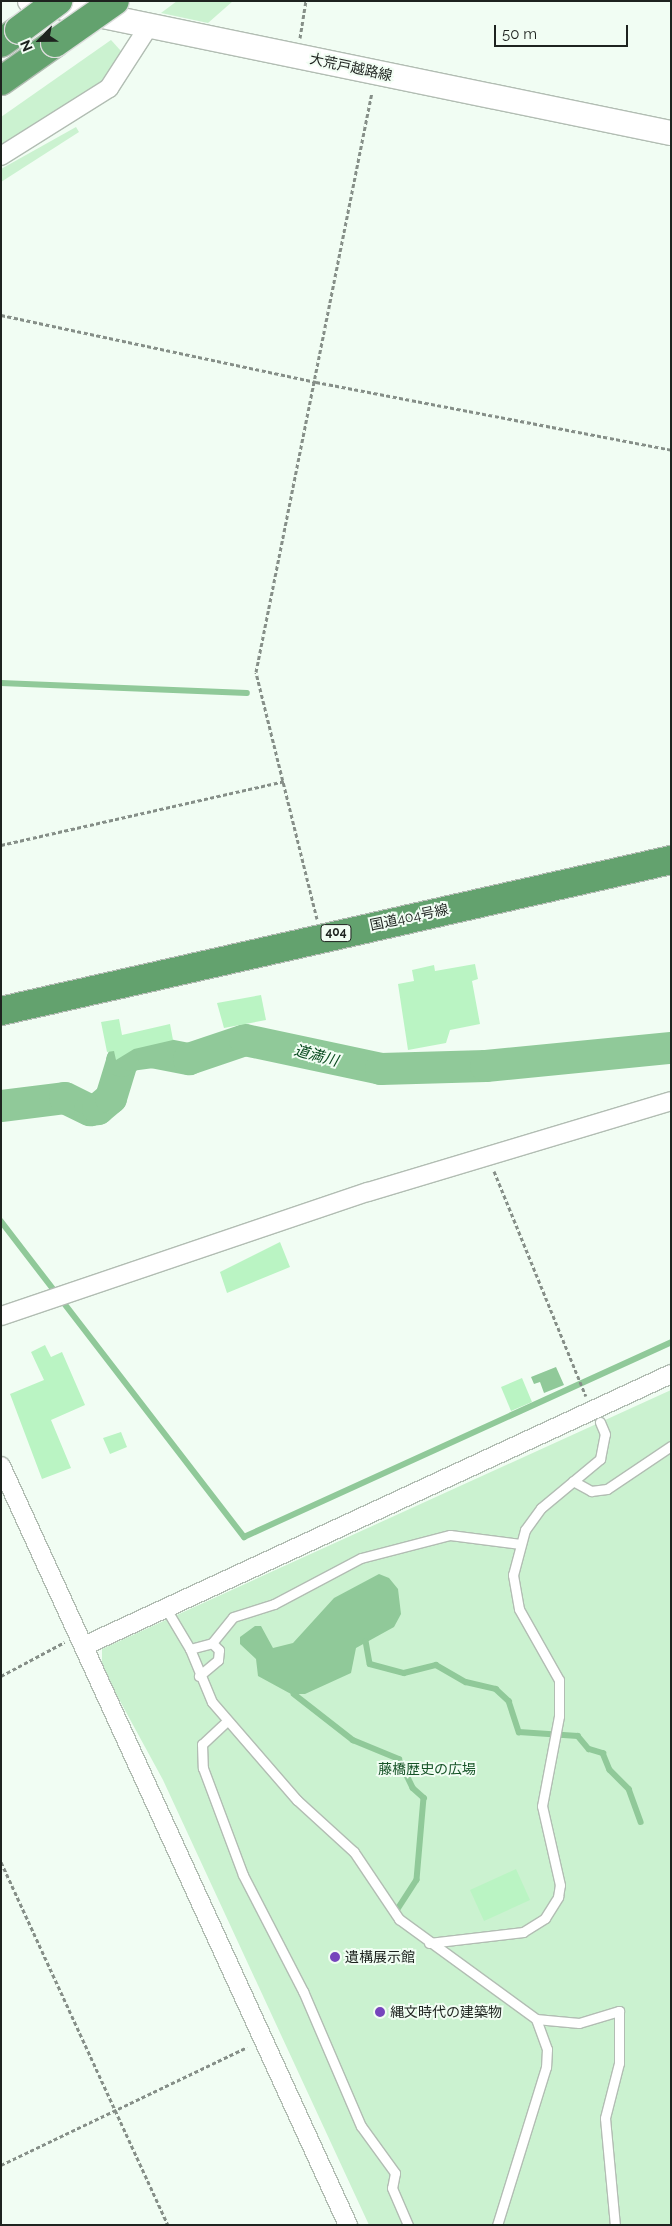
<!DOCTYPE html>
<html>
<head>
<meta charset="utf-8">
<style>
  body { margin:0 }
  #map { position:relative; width:672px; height:2226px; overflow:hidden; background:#f1fdf3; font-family:Raleway,"Noto Sans JP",sans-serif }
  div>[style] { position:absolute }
  .green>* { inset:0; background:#cbf2d0 }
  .water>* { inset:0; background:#90c999 }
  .stream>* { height:5.5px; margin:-2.75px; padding:0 2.75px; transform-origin:2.75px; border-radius:2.75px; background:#90c999 }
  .river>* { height:32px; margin:-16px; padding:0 16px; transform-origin:16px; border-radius:16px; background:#90c999 }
  .building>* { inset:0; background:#baf4c3 }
  .path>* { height:3px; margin-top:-1.5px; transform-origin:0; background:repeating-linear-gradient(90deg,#868f88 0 4px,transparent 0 6.5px) }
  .roads { filter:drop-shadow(1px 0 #b2bdb3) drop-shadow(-1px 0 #b2bdb3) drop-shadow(0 1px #b2bdb3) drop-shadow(0 -1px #b2bdb3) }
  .lane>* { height:9px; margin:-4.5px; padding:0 4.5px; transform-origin:4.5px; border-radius:4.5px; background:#fff }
  .street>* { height:18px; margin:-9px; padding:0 9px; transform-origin:9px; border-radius:9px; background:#fff }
  .secondary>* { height:24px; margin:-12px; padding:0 12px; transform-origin:12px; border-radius:12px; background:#fff }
  .highway>* { height:28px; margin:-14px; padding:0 14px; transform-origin:14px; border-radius:14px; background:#63a26e }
  .bridges { filter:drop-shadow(1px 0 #dbdcdb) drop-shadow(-1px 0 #dbdcdb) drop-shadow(0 1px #dbdcdb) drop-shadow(0 -1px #dbdcdb) }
  .highway-bridge>* { height:28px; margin:-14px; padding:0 14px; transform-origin:14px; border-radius:14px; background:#63a26e }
  .dots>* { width:14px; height:14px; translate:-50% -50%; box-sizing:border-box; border:2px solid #f1fdf3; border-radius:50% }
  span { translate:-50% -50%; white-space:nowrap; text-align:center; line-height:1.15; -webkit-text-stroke:4px #f1fdf3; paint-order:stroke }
  .shield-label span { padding:1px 4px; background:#f1fdf3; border:1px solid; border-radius:4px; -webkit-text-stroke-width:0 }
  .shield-label { font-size:12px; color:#1e231f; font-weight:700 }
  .street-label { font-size:14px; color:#1e231f }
  .park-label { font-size:14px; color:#165327 }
  .poi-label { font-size:14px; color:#1e231f }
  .left { translate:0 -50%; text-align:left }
  .water-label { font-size:15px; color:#07491d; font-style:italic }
  .frame { position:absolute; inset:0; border:2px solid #1e231f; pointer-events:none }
  .north { position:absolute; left:15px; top:15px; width:50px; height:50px; -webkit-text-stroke:4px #f1fdf3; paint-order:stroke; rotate:247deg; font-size:14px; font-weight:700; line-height:20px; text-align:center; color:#1e231f }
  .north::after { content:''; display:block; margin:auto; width:18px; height:22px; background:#1e231f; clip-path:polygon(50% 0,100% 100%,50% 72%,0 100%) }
  .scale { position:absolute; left:494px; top:25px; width:134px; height:22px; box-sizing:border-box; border:2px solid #1e231f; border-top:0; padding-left:6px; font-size:15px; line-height:18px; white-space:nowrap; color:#1e231f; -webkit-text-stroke:4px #f1fdf3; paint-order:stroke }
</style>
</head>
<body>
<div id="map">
  <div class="green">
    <i style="clip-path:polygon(177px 1px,233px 1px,208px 23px,161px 13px)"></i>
    <i style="clip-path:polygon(111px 40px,121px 51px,119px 64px,99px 89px,1px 149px,1px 117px)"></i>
    <i style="clip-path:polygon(76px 127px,79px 132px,1px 182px,1px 169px)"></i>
    <i style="clip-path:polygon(671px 1390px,671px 2225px,369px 2225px,163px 1780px,102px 1668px,102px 1649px)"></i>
  </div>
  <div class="water">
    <i style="clip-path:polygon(556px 1367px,564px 1385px,544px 1393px,540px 1382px,534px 1384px,531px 1377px)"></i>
    <i style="clip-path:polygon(379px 1574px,389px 1578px,398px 1589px,401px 1614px,394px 1627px,356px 1648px,351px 1673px,305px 1694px,291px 1694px,258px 1676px,256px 1659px,240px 1644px,240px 1637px,255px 1626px,261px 1626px,273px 1648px,293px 1643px,334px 1598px)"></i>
  </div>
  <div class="stream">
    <i style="left:1px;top:683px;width:246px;rotate:2.3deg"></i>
    <i style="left:1px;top:1221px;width:399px;rotate:52.4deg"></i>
    <i style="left:244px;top:1537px;width:469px;rotate:-24.5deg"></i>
    <i style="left:366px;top:1641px;width:23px;rotate:80deg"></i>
    <i style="left:370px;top:1664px;width:35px;rotate:15deg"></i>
    <i style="left:404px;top:1673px;width:33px;rotate:-14deg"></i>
    <i style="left:436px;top:1665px;width:34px;rotate:30deg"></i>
    <i style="left:466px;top:1682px;width:31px;rotate:13deg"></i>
    <i style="left:496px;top:1689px;width:18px;rotate:43deg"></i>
    <i style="left:509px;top:1701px;width:33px;rotate:72deg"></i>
    <i style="left:519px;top:1732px;width:59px;rotate:3.9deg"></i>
    <i style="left:578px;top:1736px;width:17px;rotate:50deg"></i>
    <i style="left:589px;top:1749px;width:15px;rotate:16deg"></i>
    <i style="left:603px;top:1753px;width:18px;rotate:68deg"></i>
    <i style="left:610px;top:1770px;width:27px;rotate:45deg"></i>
    <i style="left:629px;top:1789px;width:35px;rotate:70deg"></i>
    <i style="left:294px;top:1694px;width:75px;rotate:37.9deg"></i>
    <i style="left:353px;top:1740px;width:50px;rotate:22.4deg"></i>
    <i style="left:399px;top:1759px;width:32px;rotate:64deg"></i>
    <i style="left:413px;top:1788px;width:15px;rotate:42deg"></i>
    <i style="left:424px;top:1798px;width:82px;rotate:94.9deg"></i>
    <i style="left:417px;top:1880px;width:37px;rotate:123deg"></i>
  </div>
  <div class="river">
    <i style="left:1px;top:1106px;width:64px;rotate:-7.1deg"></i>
    <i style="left:65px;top:1098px;width:28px;rotate:26deg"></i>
    <i style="left:90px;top:1110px;width:8px;rotate:-7deg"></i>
    <i style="left:98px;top:1109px;width:17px;rotate:-40deg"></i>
    <i style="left:111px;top:1098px;width:39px;rotate:-73deg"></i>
    <i style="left:122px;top:1061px;width:11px;rotate:-34deg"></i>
    <i style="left:131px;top:1055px;width:21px;rotate:-8deg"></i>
    <i style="left:152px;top:1052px;width:38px;rotate:11deg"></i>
    <i style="left:189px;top:1059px;width:59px;rotate:-18.7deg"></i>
    <i style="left:245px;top:1040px;width:139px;rotate:12deg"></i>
    <i style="left:381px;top:1069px;width:105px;rotate:-1.6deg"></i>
    <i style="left:486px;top:1066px;width:186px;rotate:-5.6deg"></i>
  </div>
  <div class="building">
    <i style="clip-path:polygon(475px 964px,478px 979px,472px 981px,480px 1024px,450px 1030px,446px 1043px,408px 1050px,398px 984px,414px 981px,412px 970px,434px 965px,435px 971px)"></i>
    <i style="clip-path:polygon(261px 995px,266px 1020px,224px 1028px,217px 1003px)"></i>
    <i style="clip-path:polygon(119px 1019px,122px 1035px,170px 1024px,173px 1040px,134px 1049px,116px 1060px,114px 1051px,107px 1052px,101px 1022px)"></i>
    <i style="clip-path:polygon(280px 1242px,290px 1267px,227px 1293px,220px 1272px)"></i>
    <i style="clip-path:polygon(45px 1345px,51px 1357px,62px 1352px,85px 1405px,51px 1420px,71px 1468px,42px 1479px,10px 1394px,44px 1380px,31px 1352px)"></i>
    <i style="clip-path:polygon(522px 1378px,532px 1402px,511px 1411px,501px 1387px)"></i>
    <i style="clip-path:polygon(121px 1432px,127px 1447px,110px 1454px,103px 1438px)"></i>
    <i style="clip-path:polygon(516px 1869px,530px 1900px,484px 1921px,470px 1890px)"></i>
  </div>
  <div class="path">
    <i style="left:300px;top:38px;width:37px;rotate:-81deg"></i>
    <i style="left:1px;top:315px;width:322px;rotate:12deg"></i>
    <i style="left:316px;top:382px;width:361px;rotate:10.8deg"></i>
    <i style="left:1px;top:845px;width:290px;rotate:-12.7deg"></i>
    <i style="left:317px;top:919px;width:254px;rotate:-103.9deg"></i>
    <i style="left:256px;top:672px;width:591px;rotate:-78.69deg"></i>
    <i style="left:494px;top:1171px;width:243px;rotate:67.8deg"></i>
    <i style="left:1px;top:1676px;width:72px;rotate:-28deg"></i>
    <i style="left:1px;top:1862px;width:400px;rotate:65.3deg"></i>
    <i style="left:1px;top:2165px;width:273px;rotate:-25.6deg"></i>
  </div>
  <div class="roads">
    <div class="lane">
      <i style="left:573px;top:1481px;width:21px;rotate:29deg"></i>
      <i style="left:591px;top:1491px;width:16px;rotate:-7deg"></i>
      <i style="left:607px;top:1489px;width:77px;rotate:-33.9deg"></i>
      <i style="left:165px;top:1607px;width:49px;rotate:59.2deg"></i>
      <i style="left:190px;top:1649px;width:57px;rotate:67.5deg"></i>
      <i style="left:212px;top:1702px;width:130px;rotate:49.1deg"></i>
      <i style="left:297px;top:1800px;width:77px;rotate:42.4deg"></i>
      <i style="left:354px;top:1852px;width:81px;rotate:56.1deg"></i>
      <i style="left:399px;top:1919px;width:170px;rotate:36.1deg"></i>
      <i style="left:536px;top:2019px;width:32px;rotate:70deg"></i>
      <i style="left:547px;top:2049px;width:18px;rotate:93deg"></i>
      <i style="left:546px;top:2067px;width:165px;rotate:107.2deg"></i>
      <i style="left:212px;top:1643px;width:33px;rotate:-51deg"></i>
      <i style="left:233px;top:1617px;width:43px;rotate:-17.6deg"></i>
      <i style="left:274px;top:1604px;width:98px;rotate:-27.9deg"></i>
      <i style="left:361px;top:1558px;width:92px;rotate:-14.5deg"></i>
      <i style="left:450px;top:1535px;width:71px;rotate:7.3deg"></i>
      <i style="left:190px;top:1649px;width:23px;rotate:-15deg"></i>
      <i style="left:212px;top:1643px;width:10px;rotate:45deg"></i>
      <i style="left:219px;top:1650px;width:10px;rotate:96deg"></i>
      <i style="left:218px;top:1660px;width:25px;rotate:140deg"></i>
      <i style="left:227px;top:1721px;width:34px;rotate:137deg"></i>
      <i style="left:202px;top:1744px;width:24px;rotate:88deg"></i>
      <i style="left:203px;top:1768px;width:114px;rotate:69.5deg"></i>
      <i style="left:243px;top:1875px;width:131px;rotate:62.7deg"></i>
      <i style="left:303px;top:1991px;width:147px;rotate:66.8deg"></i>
      <i style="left:361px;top:2126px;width:58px;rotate:54.1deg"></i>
      <i style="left:395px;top:2173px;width:15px;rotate:101deg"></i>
      <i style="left:392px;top:2188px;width:40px;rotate:66.6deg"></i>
      <i style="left:429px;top:1943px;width:95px;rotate:-6.7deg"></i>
      <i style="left:523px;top:1932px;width:26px;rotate:-32deg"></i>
      <i style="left:545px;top:1918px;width:25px;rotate:-58deg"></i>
      <i style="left:558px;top:1897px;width:12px;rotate:-81deg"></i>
      <i style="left:560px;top:1885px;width:81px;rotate:-102.8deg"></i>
      <i style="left:542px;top:1806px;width:92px;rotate:-79.3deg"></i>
      <i style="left:559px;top:1716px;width:36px;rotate:-90deg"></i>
      <i style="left:559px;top:1680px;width:81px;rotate:-119.4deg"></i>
      <i style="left:519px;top:1609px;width:35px;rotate:-100deg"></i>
      <i style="left:513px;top:1575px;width:47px;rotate:-75.1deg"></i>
      <i style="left:525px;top:1530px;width:27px;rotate:-54deg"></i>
      <i style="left:541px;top:1508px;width:77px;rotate:-39.7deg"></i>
      <i style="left:600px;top:1459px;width:25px;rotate:-79deg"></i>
      <i style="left:605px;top:1434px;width:13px;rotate:-113deg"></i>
      <i style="left:536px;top:2019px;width:43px;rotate:5.3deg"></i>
      <i style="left:579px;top:2023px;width:42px;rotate:-16.7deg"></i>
      <i style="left:619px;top:2011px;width:52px;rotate:90deg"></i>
      <i style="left:619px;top:2063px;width:57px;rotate:104.3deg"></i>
      <i style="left:605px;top:2118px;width:107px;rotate:84.7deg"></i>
    </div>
    <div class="street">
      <i style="left:1px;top:156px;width:128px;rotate:-32.2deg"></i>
      <i style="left:109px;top:88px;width:74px;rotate:-57.2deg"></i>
      <i style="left:1px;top:1316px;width:387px;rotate:-18.7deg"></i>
      <i style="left:368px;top:1192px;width:316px;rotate:-16.7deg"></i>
      <i style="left:1px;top:1466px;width:835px;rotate:65.43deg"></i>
      <i style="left:84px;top:1646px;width:647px;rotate:-24.86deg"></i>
    </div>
    <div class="secondary">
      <i style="left:30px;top:1px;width:654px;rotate:11.64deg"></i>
    </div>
    <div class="highway">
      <i style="left:1px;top:43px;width:22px;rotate:-36deg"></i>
      <i style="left:1px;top:81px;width:66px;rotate:-35.1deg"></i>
      <i style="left:1px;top:1011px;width:687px;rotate:-12.7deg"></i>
    </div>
  </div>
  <div class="bridges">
    <div class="highway-bridge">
      <i style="left:19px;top:30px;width:49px;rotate:-36.6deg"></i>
      <i style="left:55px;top:43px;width:73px;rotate:-35deg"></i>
    </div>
  </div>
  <div class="dots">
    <i style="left:335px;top:1957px;background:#7645bc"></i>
    <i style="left:380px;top:2012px;background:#7645bc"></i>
  </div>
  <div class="shield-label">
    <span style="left:336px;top:933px">404</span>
  </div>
  <div class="street-label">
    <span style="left:351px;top:67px;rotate:12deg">大荒戸越路線</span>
    <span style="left:409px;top:917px;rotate:-12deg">国道404号線</span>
  </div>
  <div class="park-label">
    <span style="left:427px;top:1769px">藤橋歴史の広場</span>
  </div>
  <div class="poi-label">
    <span class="left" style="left:345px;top:1957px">遺構展示館</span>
    <span class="left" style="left:390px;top:2012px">縄文時代の建築物</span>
  </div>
  <div class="water-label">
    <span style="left:316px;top:1056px;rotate:15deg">道満川</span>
  </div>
  <div class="frame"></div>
  <div class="north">N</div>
  <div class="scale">50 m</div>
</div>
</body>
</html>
